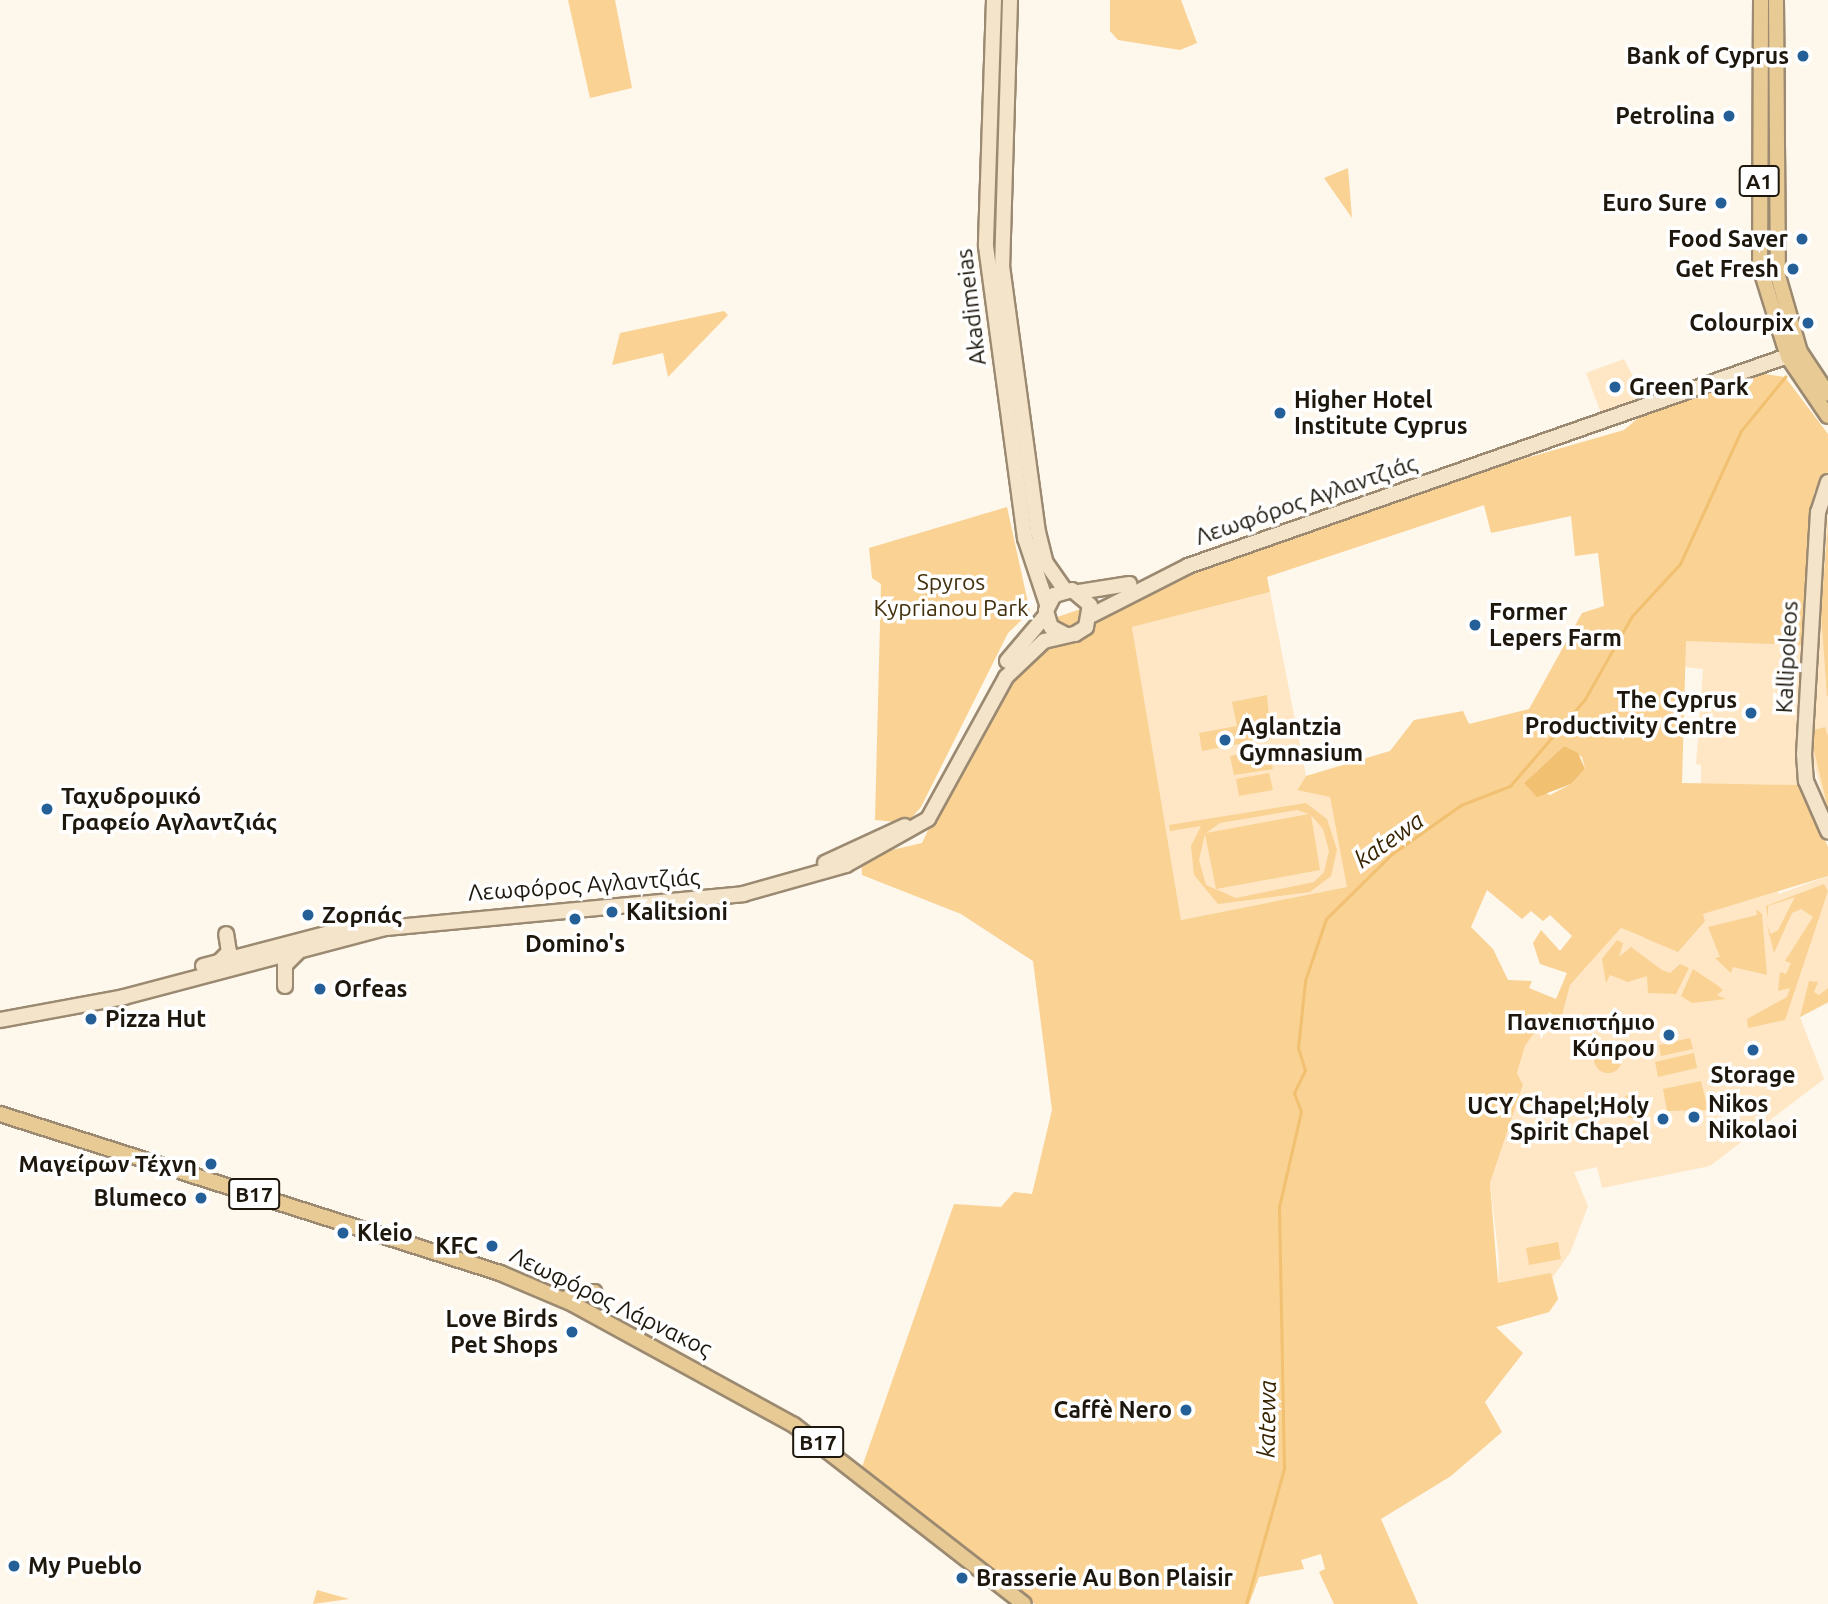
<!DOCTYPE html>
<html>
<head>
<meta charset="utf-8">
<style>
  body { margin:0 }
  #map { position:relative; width:1828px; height:1604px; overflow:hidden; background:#fef7ec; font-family:Ubuntu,sans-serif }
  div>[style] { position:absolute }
  .built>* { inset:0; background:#ffe7c5 }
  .green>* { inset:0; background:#f9d294 }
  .round { border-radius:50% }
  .water>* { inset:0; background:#f1c071 }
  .stream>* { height:2.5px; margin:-1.25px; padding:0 1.25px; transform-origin:1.25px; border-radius:1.25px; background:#f1c071 }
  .roads { filter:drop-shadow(2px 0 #9b8a71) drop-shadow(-2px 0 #9b8a71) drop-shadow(0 2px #9b8a71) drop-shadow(0 -2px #9b8a71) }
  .secondary>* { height:14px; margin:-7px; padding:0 7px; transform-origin:7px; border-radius:7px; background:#f4e4ca }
  .primary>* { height:14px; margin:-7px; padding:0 7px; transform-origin:7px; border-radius:7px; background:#e8ca95 }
  .dots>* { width:19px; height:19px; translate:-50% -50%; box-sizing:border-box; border:4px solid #fff; border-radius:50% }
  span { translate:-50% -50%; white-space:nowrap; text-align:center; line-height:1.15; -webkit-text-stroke:7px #fff; paint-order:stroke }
  .shield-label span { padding:2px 5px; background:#fff; border:2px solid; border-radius:5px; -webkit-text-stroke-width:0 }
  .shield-label { font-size:21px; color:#1d170d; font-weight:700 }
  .poi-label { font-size:23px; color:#1d170d; font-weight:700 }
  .right { translate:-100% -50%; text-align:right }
  .left { translate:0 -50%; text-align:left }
  .street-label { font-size:23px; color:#1d170d }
  .park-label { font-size:23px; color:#43300d }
  .water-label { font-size:24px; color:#392502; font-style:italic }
</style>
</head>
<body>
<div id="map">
  <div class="built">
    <i style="clip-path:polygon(1624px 359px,1645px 400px,1602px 416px,1586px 373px)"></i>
    <i style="clip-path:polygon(1828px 510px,1828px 816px,1811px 753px)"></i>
    <i style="clip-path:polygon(1270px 592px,1306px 776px,1297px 789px,1330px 797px,1348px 887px,1181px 920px,1132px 627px)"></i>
    <i style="clip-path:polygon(1685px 640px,1804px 645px,1801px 785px,1701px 784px,1701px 765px,1696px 764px,1703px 669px,1685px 667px)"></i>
    <i style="clip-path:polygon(1828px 876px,1828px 1003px,1800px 1017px,1824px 1079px,1710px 1166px,1602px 1188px,1597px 1167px,1574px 1172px,1588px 1206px,1570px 1253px,1552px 1278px,1558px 1299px,1549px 1312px,1496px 1327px,1499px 1260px,1490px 1183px,1523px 1086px,1517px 1073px,1525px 1046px,1549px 1012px,1561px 1018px,1570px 985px,1621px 928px,1643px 938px,1704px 921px,1703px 914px,1732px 900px,1777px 889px,1779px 894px)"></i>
  </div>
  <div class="green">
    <i style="clip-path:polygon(568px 0,615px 0,632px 88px,590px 98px)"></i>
    <i style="clip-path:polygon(1110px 0,1181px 0,1197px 43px,1180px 50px,1118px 40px,1110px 31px)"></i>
    <i style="clip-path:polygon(1348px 168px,1352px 218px,1324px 178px)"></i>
    <i style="clip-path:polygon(724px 311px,728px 315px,668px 377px,663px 353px,612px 365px,620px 333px)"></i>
    <i style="clip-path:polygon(evenodd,1743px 371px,1785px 377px,1828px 434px,1828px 472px,1814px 492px,1804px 645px,1686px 641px,1682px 783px,1801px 785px,1828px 847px,1828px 876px,1703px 914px,1705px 921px,1678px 952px,1621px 928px,1570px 985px,1561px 1019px,1549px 1012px,1525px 1046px,1517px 1073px,1523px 1085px,1490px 1183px,1498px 1283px,1551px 1273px,1558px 1299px,1549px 1312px,1496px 1327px,1523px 1353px,1485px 1402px,1502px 1432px,1451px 1476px,1381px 1519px,1418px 1604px,1334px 1604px,1319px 1572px,1325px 1569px,1321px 1554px,1301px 1560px,1304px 1569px,1259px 1577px,1249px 1604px,1035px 1604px,862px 1467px,954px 1204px,1001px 1207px,1014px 1192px,1032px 1194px,1052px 1110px,1033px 961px,961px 914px,862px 875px,861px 857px,922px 843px,1009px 660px,1037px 624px,1485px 470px,1624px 430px,1643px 414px,1743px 371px,1484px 505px,1491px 533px,1571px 516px,1575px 556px,1598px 553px,1604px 606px,1582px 613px,1529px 709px,1469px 724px,1463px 711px,1414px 720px,1390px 751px,1306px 776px,1297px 790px,1330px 797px,1347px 887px,1181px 920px,1132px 627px,1270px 592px,1267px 577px,1484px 505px,1743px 371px,1564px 746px,1582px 757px,1585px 769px,1571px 784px,1550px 795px,1524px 783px,1564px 746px,1743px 371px,1487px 890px,1522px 919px,1531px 911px,1543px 921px,1550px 915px,1572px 936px,1560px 951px,1541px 930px,1533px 943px,1540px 964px,1567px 973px,1556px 999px,1529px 988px,1532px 981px,1508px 980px,1493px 949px,1471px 927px,1487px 890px)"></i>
    <i style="clip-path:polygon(1007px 507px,1030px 612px,1008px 633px,921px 807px,907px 823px,875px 820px,881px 584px,872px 578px,869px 548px)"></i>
    <i style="clip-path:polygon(1828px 525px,1828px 696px,1827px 696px,1821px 614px)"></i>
    <i style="clip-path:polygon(1267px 695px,1271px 738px,1202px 751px,1199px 733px,1237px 726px,1232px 702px)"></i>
    <i style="clip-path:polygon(1825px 727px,1828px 736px,1828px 809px,1812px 742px,1814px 730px)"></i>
    <i style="clip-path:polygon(1269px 749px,1273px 769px,1234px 775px,1230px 756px)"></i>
    <i style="clip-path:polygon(1269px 773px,1273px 790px,1239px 796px,1236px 779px)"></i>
    <i style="clip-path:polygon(evenodd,1306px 803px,1327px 819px,1337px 850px,1331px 876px,1310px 892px,1218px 904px,1194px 875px,1191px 846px,1201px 826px,1170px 831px,1169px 825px,1306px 803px,1297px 810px,1309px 814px,1206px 833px,1220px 823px,1297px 810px,1306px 803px,1311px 815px,1323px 829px,1329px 851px,1324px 872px,1314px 882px,1236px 898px,1206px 885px,1199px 860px,1205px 834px,1216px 889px,1320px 870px,1311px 815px)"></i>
    <i style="clip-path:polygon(1824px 884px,1828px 891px,1785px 1020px,1748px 1028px,1747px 1019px,1787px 997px,1790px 988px,1778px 991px,1780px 972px,1786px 974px,1791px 963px,1785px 961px,1813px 917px,1801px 909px,1792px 913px,1774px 953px,1767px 925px,1771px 934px,1778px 930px,1795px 897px,1768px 906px,1768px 918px,1766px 906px)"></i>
    <i style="clip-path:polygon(1756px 909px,1762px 914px,1767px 975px,1733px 967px,1731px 973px,1715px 958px,1720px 957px,1708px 927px,1757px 915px)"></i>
    <i style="clip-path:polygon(1617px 940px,1623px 943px,1619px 957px,1631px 947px,1662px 970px,1670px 973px,1680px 964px,1689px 968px,1676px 994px,1648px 993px,1647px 976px,1628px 982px,1610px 975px,1606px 983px,1602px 959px)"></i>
    <i style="clip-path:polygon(1693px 969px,1717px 985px,1723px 990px,1717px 995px,1726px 999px,1692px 1003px,1681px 996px)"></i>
    <i style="clip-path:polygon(1809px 981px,1818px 982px,1814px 992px,1819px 995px,1828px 988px,1828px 1002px,1800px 1017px)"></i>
    <i style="clip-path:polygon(1690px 1038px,1693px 1049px,1661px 1056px,1659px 1045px)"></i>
    <i class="round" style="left:1594px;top:1045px;width:28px;height:28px"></i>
    <i style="clip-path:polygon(1694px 1053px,1697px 1068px,1658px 1077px,1655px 1062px)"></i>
    <i style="clip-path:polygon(1701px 1081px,1708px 1110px,1667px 1111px,1663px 1089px)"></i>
    <i class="round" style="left:1620px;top:1094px;width:24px;height:24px"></i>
    <i style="clip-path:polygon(1558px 1242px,1561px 1259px,1529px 1265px,1526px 1248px)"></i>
    <i style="clip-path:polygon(317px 1590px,349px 1599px,313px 1604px)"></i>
  </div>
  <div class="water">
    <i style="clip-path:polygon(1564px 746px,1578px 753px,1585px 769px,1571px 784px,1537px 797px,1524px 783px)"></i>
  </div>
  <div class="stream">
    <i style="left:1246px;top:1604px;width:140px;rotate:-74.3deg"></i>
    <i style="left:1284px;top:1469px;width:262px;rotate:-91.1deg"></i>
    <i style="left:1279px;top:1207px;width:98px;rotate:-77deg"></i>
    <i style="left:1301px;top:1112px;width:20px;rotate:-110deg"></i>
    <i style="left:1294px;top:1093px;width:25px;rotate:-64deg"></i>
    <i style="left:1305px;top:1070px;width:23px;rotate:-108deg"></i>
    <i style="left:1298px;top:1048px;width:67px;rotate:-84deg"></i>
    <i style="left:1305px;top:981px;width:65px;rotate:-71.3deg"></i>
    <i style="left:1326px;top:919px;width:93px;rotate:-44.6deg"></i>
    <i style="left:1392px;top:854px;width:85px;rotate:-35.4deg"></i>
    <i style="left:1461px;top:805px;width:53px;rotate:-21.2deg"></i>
    <i style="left:1510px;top:786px;width:115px;rotate:-49.2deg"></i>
    <i style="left:1585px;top:699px;width:95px;rotate:-60.5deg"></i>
    <i style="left:1632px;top:616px;width:71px;rotate:-47.3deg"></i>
    <i style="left:1680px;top:564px;width:146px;rotate:-65.4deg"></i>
    <i style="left:1741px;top:431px;width:70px;rotate:-50.8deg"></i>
  </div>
  <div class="roads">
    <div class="secondary">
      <i style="left:994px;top:0;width:246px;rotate:91.9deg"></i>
      <i style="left:986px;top:246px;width:295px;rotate:82.4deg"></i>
      <i style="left:1025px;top:538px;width:70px;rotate:71.6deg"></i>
      <i style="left:1010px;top:0;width:266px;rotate:91.7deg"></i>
      <i style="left:1002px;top:266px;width:268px;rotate:82.3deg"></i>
      <i style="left:1038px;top:532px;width:32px;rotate:76deg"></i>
      <i style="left:1046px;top:563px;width:33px;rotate:55deg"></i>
      <i style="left:1828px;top:482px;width:32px;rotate:108deg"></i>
      <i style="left:1818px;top:512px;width:242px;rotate:93.3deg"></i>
      <i style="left:1804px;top:754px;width:27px;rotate:86deg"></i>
      <i style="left:1806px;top:781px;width:55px;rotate:66.3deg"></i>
      <i style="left:1079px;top:592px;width:51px;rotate:-9.1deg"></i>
      <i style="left:1092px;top:615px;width:108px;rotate:-27deg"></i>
      <i style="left:1188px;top:566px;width:647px;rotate:-19.3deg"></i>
      <i style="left:1007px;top:661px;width:60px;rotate:-49.7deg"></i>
      <i style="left:825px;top:863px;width:88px;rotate:-24.8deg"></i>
      <i style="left:220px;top:961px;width:13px;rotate:-45deg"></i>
      <i style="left:229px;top:952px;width:18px;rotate:-99deg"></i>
      <i style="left:203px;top:966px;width:158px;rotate:-14.7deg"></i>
      <i style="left:285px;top:986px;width:21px;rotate:-90deg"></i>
      <i style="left:285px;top:965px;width:18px;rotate:-45deg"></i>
      <i style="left:0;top:1020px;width:126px;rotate:-10.5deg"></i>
      <i style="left:124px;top:997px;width:270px;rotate:-14.8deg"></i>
      <i style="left:385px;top:928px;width:360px;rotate:-5.4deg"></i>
      <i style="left:743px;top:894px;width:107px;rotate:-15.7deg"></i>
      <i style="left:846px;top:865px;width:94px;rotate:-29.3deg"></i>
      <i style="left:928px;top:819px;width:162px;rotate:-61.2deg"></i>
      <i style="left:1006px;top:677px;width:52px;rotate:-43.5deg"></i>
      <i style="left:1044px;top:641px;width:32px;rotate:-13deg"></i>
      <i style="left:1075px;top:634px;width:13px;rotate:-32deg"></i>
      <i style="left:1086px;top:627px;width:22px;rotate:-80deg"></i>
      <i style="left:1090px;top:605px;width:23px;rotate:-140deg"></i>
      <i style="left:1072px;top:590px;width:19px;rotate:164deg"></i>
      <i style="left:1054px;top:595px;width:18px;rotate:117deg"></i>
      <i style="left:1046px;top:611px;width:17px;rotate:73deg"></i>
      <i style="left:1051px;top:627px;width:17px;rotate:28deg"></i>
    </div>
    <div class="primary">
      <i style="left:1761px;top:0;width:267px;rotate:90.2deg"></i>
      <i style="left:1760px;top:267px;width:94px;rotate:72.7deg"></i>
      <i style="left:1788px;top:357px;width:71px;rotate:55.9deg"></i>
      <i style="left:1776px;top:0;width:276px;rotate:89.6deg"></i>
      <i style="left:1778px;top:276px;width:79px;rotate:73.9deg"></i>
      <i style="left:1800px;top:352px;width:50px;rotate:56.3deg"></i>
      <i style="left:0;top:1114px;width:525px;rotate:17.64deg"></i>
      <i style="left:500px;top:1273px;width:79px;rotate:23deg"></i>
      <i style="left:573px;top:1304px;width:252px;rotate:28.7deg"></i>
      <i style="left:794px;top:1425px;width:291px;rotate:37.9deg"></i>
      <i style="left:566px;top:1298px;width:29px;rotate:-12deg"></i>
    </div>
  </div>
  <div class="dots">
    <i style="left:1803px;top:56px;background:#246097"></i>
    <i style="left:1729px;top:116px;background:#246097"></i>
    <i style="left:1721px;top:203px;background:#246097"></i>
    <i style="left:1802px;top:239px;background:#246097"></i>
    <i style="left:1793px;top:269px;background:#246097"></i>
    <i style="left:1808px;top:323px;background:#246097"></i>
    <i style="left:1615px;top:387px;background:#246097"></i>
    <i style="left:1280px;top:413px;background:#246097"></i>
    <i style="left:1475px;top:625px;background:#246097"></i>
    <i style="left:1751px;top:713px;background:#246097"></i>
    <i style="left:1225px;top:740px;background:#246097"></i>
    <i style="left:47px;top:809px;background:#246097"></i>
    <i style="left:612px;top:912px;background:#246097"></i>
    <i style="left:308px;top:915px;background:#246097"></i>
    <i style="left:575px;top:919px;background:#246097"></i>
    <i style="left:320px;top:989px;background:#246097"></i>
    <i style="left:91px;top:1019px;background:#246097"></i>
    <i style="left:1669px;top:1035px;background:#246097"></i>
    <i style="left:1753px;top:1050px;background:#246097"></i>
    <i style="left:1694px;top:1117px;background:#246097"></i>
    <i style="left:1663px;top:1119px;background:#246097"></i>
    <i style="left:211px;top:1164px;background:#246097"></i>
    <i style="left:201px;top:1198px;background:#246097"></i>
    <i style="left:343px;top:1233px;background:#246097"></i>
    <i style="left:492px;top:1246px;background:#246097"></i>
    <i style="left:572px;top:1332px;background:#246097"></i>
    <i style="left:1186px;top:1410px;background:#246097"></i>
    <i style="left:14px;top:1566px;background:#246097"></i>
    <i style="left:962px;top:1578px;background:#246097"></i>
  </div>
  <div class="shield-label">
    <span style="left:1759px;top:181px">A1</span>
    <span style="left:254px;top:1194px">B17</span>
    <span style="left:818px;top:1442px">B17</span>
  </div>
  <div class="poi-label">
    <span class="right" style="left:1789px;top:56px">Bank of Cyprus</span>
    <span class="right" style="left:1715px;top:116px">Petrolina</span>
    <span class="right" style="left:1707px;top:203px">Euro Sure</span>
    <span class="right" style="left:1788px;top:239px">Food Saver</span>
    <span class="right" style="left:1779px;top:269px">Get Fresh</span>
    <span class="right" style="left:1794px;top:323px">Colourpix</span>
    <span class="left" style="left:1629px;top:387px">Green Park</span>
    <span class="left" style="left:1294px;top:413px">Higher Hotel<br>Institute Cyprus</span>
    <span class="left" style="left:1489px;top:625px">Former<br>Lepers Farm</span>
    <span class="right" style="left:1737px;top:713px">The Cyprus<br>Productivity Centre</span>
    <span class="left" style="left:1239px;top:740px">Aglantzia<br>Gymnasium</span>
    <span class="left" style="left:61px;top:809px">Ταχυδρομικό<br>Γραφείο Αγλαντζιάς</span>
    <span class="left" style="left:626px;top:912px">Kalitsioni</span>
    <span class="left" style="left:322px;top:915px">Ζορπάς</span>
    <span style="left:575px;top:944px">Domino's</span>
    <span class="left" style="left:334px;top:989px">Orfeas</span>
    <span class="left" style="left:105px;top:1019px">Pizza Hut</span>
    <span class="right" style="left:1655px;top:1035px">Πανεπιστήμιο<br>Κύπρου</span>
    <span style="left:1753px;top:1075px">Storage</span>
    <span class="left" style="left:1708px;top:1117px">Nikos<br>Nikolaoi</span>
    <span class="right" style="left:1649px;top:1119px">UCY Chapel;Holy<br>Spirit Chapel</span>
    <span class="right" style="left:197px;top:1164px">Μαγείρων Τέχνη</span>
    <span class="right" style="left:187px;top:1198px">Blumeco</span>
    <span class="left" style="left:357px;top:1233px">Kleio</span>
    <span class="right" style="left:478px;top:1246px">KFC</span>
    <span class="right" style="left:558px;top:1332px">Love Birds<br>Pet Shops</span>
    <span class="right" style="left:1172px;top:1410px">Caffè Nero</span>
    <span class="left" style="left:28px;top:1566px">My Pueblo</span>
    <span class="left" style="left:976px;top:1578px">Brasserie Au Bon Plaisir</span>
  </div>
  <div class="street-label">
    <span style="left:971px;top:307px;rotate:-97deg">Akadimeias</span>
    <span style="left:1306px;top:500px;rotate:-19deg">Λεωφόρος Αγλαντζιάς</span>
    <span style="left:1787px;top:657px;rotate:-87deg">Kallipoleos</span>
    <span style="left:584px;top:885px;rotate:-4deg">Λεωφόρος Αγλαντζιάς</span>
    <span style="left:611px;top:1302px;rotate:26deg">Λεωφόρος Λάρνακος</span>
  </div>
  <div class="park-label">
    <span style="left:951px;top:595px">Spyros<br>Kyprianou Park</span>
  </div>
  <div class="water-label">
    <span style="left:1389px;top:840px;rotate:-35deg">katewa</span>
    <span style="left:1267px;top:1419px;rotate:-89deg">katewa</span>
  </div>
</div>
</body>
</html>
